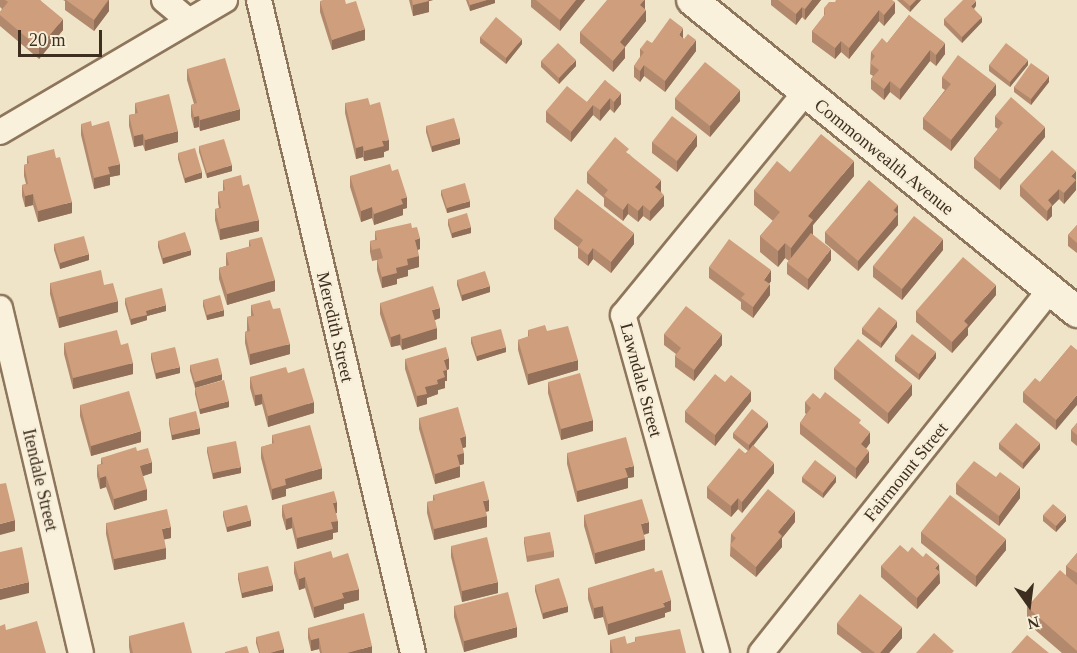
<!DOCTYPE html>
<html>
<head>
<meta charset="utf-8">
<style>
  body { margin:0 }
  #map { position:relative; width:1077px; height:653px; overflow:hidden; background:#f0e4c8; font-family:"Times New Roman",serif }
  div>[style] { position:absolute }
  .roads { filter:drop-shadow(2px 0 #8d765c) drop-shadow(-2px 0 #8d765c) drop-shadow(0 2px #8d765c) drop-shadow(0 -2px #8d765c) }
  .minor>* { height:24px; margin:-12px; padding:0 12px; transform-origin:12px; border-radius:12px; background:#faf1dc }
  .tertiary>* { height:30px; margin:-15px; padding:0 15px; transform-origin:15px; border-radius:15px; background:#faf1dc }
  .wall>* { inset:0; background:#b2896c }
  .shaded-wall>* { inset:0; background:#916f58 }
  .building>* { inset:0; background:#cf9f7d }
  span { translate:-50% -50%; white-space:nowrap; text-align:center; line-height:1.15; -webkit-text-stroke:4.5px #f7eed8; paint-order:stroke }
  .street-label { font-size:18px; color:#3d2e20 }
  .north { position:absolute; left:999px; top:575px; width:60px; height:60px; -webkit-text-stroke:4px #f7eed8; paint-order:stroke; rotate:166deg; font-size:16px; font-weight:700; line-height:24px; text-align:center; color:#3d2e20 }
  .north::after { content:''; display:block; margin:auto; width:21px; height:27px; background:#3d2e20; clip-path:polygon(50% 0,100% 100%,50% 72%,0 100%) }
  .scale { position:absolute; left:18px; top:30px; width:84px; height:27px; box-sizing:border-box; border:3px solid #3d2e20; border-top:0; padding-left:8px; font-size:18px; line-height:21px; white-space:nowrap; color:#3d2e20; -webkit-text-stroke:4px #f7eed8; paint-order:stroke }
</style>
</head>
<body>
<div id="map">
  <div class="roads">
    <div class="minor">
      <i style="left:164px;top:0;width:31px;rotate:40deg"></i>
      <i style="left:259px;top:0;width:671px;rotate:76.73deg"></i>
      <i style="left:0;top:132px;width:261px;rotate:-30.4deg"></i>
      <i style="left:0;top:308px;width:354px;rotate:76.8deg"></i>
      <i style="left:717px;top:653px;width:351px;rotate:-105.5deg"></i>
      <i style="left:623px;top:315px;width:287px;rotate:-50.7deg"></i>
      <i style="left:761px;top:653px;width:464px;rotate:-51.5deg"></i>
    </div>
    <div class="tertiary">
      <i style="left:692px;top:0;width:496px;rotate:39deg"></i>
    </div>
  </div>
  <div class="wall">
    <i style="clip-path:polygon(0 0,40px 0,63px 30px,39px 59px,0 26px,0 12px,2px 9px,0 7px)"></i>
    <i style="clip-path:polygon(63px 0,109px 0,109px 11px,94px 31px,65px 10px,65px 1px)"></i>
    <i style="clip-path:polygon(409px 0,433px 0,429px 1px,429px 12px,413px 16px)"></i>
    <i style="clip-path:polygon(466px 0,495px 0,495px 3px,470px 11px)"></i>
    <i style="clip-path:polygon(531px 0,585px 0,560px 31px,531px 7px)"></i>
    <i style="clip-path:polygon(645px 0,645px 9px,646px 21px,625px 47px,625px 58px,613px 72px,580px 43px,580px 32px)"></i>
    <i style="clip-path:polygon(771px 0,821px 0,805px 20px,802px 17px,796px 25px,771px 5px)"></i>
    <i style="clip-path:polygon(897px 0,921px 0,910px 12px)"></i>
    <i style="clip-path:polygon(320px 1px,346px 4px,365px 40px,332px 50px,320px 12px)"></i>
    <i style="clip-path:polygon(895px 2px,895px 13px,884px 26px,879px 21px,849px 59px,841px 52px,835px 59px,812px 42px,812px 31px,824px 16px,824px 8px)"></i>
    <i style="clip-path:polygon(976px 6px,974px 9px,982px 22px,962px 43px,944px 25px,944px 19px)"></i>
    <i style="clip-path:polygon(909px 15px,945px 54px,936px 66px,930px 61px,900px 100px,890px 92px,884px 100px,871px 89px,871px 79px,873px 76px,870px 74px,871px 52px,887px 43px)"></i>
    <i style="clip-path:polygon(480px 37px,522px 44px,506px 64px,480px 43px)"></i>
    <i style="clip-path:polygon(683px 38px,696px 51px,665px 92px,644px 76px,640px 82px,634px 77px,634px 66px,640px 57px,640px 49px,652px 43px)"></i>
    <i style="clip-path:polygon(541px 61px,576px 66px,559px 84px,541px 67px)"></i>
    <i style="clip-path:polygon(989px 65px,1028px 65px,1010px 87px,989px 71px)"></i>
    <i style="clip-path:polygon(187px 69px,240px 120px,200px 131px,199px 127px,194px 128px,191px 116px,191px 105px,194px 104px,187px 80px)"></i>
    <i style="clip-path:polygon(942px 77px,996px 95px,951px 151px,923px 129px,923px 118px,945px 90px,942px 88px)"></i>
    <i style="clip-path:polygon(605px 80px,621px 104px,614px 113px,610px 109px,600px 121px,593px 115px,571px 142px,546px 122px,546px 111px,587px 102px)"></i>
    <i style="clip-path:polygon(1049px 82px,1031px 105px,1014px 92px,1014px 87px)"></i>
    <i style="clip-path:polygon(675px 98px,740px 101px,710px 137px,675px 109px)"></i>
    <i style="clip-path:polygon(135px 103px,178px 142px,145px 151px,143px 145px,134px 147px,129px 126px,129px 115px,135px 114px)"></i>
    <i style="clip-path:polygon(345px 103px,370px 105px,389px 150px,384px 152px,384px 157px,364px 161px,363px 157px,356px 159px,345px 113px)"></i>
    <i style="clip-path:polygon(995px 116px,1045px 137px,1000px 190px,974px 168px,974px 158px,998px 129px,995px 127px)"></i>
    <i style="clip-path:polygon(81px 124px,92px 126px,120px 175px,110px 177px,110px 185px,94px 189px,81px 135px)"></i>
    <i style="clip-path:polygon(426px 126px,460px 144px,432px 152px,426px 132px)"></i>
    <i style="clip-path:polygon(652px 142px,697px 146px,677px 172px,652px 153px)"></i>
    <i style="clip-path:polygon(199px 146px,232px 171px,207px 178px,199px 152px)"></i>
    <i style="clip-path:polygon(178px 153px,202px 178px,185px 183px,178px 159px)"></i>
    <i style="clip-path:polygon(629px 154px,661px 191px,664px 206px,650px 221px,643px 216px,638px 222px,628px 214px,623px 221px,604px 206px,604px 198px,587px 183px,587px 172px)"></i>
    <i style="clip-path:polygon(27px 156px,72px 213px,38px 222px,33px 205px,25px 207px,22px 196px,22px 185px,26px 184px,24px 176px,24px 165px,27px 164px)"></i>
    <i style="clip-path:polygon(392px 171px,407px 208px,403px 209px,403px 215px,374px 225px,372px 218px,361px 222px,350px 187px,350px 176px)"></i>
    <i style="clip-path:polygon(790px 172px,854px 176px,813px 225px,813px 235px,831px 260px,808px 290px,787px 274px,787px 263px,789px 261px,785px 258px,778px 267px,760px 252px,760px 236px,773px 221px,754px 205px,754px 190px)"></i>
    <i style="clip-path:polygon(223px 180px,243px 186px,259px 231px,220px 240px,215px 220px,215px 209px,219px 208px,218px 203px,218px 192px,223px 191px)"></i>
    <i style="clip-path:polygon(1020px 185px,1076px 190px,1064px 204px,1059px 199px,1052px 206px,1052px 216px,1047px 221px,1020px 196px)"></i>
    <i style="clip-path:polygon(441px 190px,470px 207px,447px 213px,441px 195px)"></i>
    <i style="clip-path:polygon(898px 205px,898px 225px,858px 271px,825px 243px,825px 232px)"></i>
    <i style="clip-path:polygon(554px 218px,634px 244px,611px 273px,593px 259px,588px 266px,578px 258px,578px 247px,554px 229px)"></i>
    <i style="clip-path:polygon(448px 219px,471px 233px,452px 238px,448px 225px)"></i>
    <i style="clip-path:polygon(1077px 225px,1077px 253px,1068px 246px,1068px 235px)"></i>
    <i style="clip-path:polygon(412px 228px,420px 249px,418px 250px,419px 267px,408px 270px,408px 276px,397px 279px,397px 284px,382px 288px,377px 270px,377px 260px,372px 261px,370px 252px,370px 241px,375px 240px,375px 231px)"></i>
    <i style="clip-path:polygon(249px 240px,275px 291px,227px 305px,219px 279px,219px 268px,226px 266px,226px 253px,249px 247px)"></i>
    <i style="clip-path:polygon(158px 241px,191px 255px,163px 264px,158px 247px)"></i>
    <i style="clip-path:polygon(54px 244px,89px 260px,60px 269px,54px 250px)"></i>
    <i style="clip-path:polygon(943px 250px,902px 300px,873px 277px,873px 266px)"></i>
    <i style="clip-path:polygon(709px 267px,771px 281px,769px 284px,770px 295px,753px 318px,741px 309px,741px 302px,709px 278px)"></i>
    <i style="clip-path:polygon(457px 280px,490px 292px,462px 301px,457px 285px)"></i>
    <i style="clip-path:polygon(50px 283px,104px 285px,118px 312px,59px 328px,50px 294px)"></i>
    <i style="clip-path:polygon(996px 295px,968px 328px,968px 335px,952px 353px,916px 322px,916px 311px)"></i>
    <i style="clip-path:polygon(125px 298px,166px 311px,147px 316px,147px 320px,131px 325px,125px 304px)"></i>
    <i style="clip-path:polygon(203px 300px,224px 316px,207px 320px,203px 306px)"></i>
    <i style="clip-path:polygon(380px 303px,440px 318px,435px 320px,437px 339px,402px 350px,400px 345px,391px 347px,380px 314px)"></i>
    <i style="clip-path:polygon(251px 305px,273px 309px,290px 354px,250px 365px,245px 343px,245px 332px,247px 331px,247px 317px,251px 316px)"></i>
    <i style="clip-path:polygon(897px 327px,881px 348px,862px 334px,862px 328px)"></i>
    <i style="clip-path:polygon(528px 330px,547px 331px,578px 370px,528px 385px,518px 350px,518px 340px,528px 337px)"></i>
    <i style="clip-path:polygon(664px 334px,722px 345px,694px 381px,675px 367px,675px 356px,676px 354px,664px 345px)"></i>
    <i style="clip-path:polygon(471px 337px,506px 352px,477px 361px,471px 343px)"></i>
    <i style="clip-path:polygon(64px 343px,121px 345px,133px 374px,73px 389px,64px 354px)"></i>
    <i style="clip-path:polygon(1071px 345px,1056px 430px,1023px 402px,1023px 392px,1040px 382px)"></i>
    <i style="clip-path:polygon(151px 353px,180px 373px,156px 379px,151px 359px)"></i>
    <i style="clip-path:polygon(895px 355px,936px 358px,919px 380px,895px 361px)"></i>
    <i style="clip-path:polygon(405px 359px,449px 369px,447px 370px,447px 381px,445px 381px,445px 388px,438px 390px,438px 394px,427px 398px,427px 404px,417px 407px,405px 369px)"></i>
    <i style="clip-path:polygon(190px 365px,222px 380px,195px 388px,190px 371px)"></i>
    <i style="clip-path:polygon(834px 368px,912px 395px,888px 424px,834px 379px)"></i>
    <i style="clip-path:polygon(288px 373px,314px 413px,268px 427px,262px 404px,255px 406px,250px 388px,250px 377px)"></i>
    <i style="clip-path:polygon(548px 382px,593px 431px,561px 440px,548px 393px)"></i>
    <i style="clip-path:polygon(725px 382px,751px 401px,715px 446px,685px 422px,685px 411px)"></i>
    <i style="clip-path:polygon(195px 388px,229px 407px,200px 414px,195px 394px)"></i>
    <i style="clip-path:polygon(820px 399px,861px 425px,870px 443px,866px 449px,869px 462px,856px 479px,800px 434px,800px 423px,806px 414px,805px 413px,805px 402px)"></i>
    <i style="clip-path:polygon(80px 405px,141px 442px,91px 456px,80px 416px)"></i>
    <i style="clip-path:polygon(169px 418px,200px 434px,172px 440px,169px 424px)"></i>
    <i style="clip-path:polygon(419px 418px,466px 447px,463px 448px,464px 464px,460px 465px,460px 477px,435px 484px,419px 429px)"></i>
    <i style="clip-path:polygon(1077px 423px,1077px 446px,1071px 441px,1071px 430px)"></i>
    <i style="clip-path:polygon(768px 427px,753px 445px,774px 473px,742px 513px,738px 509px,731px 517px,707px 498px,707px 487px,748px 451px,733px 438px,733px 433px)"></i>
    <i style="clip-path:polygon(272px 435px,322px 479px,286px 489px,286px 496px,272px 500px,261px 458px,261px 447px,272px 444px)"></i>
    <i style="clip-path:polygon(999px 443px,1040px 449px,1023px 469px,999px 449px)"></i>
    <i style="clip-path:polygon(207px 447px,241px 473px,213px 479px,207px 452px)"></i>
    <i style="clip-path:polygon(137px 451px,152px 473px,143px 476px,147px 500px,114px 510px,106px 487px,100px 489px,97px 476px,97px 465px,101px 464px,101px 458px)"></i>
    <i style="clip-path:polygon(567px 453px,634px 477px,628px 478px,628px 488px,577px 502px,567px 464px)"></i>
    <i style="clip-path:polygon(802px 477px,836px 482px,823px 498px,802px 482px)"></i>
    <i style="clip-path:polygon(956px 483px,1020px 498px,999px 526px,956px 494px)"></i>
    <i style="clip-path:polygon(433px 495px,489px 511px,486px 512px,487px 527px,434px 540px,427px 513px,427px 502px,433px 501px)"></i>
    <i style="clip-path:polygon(282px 505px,337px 513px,336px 513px,338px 532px,333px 533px,333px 539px,297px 549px,292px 528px,286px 530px,282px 516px)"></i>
    <i style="clip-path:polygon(223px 511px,251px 526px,227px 532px,223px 516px)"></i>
    <i style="clip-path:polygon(584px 515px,649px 533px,644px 535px,645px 550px,595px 564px,584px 526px)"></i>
    <i style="clip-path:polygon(1043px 515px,1066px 521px,1056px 532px,1043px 521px)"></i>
    <i style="clip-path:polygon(795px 522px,782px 538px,782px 547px,756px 577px,730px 556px,731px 534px)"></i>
    <i style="clip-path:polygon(106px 523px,171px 538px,164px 539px,166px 559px,114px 570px,106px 534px)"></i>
    <i style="clip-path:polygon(921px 532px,1006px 550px,976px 587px,921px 543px)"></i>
    <i style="clip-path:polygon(524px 537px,554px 551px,554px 557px,527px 562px,524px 543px)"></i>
    <i style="clip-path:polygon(451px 546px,498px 593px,462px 602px,451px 557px)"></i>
    <i style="clip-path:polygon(908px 552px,939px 571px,940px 583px,917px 609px,881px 577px,881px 566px)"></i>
    <i style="clip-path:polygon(1077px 553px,1077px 653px,1062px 653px,1027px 623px,1027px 607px,1066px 576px,1066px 566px)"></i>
    <i style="clip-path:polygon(333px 558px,359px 600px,344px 604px,344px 609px,314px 618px,305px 588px,299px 590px,294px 573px,294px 562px)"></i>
    <i style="clip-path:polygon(238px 573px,273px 591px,242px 598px,238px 579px)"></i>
    <i style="clip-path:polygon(535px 585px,568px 612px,543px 619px,535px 591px)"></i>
    <i style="clip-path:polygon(588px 588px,671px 611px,665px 613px,665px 617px,608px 635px,603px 617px,594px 619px,588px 599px)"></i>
    <i style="clip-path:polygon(454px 606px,517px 637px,464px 652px,454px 617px)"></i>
    <i style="clip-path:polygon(837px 623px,902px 638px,889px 653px,862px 653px,837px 634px)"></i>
    <i style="clip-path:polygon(308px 628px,372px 653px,320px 653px,319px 649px,311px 651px,308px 638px)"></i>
    <i style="clip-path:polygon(129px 636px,192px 653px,130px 653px,129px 647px)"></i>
    <i style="clip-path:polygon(256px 637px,284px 653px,259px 653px,256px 643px)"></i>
    <i style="clip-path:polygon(635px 637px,686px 653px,610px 653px,610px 640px,627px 644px,635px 642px)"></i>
  </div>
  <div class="shaded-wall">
    <i style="clip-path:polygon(109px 0,109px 11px,94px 31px,94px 20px)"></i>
    <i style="clip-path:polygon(426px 0,433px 0,429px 1px,429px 12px,413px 16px,413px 5px)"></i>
    <i style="clip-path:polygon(487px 0,495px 0,495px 3px,470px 11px,470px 5px)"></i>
    <i style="clip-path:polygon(576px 0,585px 0,560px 31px,560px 20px)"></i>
    <i style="clip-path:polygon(644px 0,645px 0,645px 9px,640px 16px,640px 5px)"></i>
    <i style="clip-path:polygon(812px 0,821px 0,805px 20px,805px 9px)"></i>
    <i style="clip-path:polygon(916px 0,921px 0,910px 12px,910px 6px)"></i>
    <i style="clip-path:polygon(976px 1px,976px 6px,971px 11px,971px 6px)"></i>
    <i style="clip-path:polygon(895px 2px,895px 13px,884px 26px,884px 15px)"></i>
    <i style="clip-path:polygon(802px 7px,802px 17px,796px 25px,796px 14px)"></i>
    <i style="clip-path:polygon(646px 10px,646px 21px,625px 47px,625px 58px,613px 72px,613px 61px,620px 42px)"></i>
    <i style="clip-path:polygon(879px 10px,879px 21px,849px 59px,849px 48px)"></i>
    <i style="clip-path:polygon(982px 17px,982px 22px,962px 43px,962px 37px)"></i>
    <i style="clip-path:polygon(63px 19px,63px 30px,39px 59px,39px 48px)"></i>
    <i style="clip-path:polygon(683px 28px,683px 39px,679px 35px)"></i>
    <i style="clip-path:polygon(365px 29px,365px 40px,332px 50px,332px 40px)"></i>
    <i style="clip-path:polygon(522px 39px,522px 44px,506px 64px,506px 58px)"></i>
    <i style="clip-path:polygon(696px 40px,696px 51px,665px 92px,665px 81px)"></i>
    <i style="clip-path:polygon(841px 41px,841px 52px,835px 59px,835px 48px)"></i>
    <i style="clip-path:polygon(945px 43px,945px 54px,936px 66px,936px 55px)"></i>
    <i style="clip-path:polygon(930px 50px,930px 61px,900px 100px,900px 89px)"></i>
    <i style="clip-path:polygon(576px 60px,576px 66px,559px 84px,559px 78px)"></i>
    <i style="clip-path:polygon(1028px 60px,1028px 65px,1010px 87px,1010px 82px)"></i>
    <i style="clip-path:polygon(644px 65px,644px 76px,640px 82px,640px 71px)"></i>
    <i style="clip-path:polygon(1049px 76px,1049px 82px,1031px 105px,1031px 99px)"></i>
    <i style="clip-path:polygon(890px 81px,890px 92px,884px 100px,884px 89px)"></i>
    <i style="clip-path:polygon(996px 84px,996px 95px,951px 151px,951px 140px)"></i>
    <i style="clip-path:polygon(740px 90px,740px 101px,710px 137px,710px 126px)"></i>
    <i style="clip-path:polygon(621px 93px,621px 104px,614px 113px,614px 102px)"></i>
    <i style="clip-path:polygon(610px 98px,610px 109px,600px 121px,600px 110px)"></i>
    <i style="clip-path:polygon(593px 105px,593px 115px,571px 142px,571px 132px)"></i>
    <i style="clip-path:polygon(240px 109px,240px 120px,200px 131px,200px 120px)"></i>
    <i style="clip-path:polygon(199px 116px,199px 127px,194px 128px,194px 117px)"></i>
    <i style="clip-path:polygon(1045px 127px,1045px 137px,1000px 190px,1000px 179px)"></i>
    <i style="clip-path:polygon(178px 131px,178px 142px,145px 151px,145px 140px)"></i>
    <i style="clip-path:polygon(143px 134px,143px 145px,134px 147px,134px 136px)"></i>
    <i style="clip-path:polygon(697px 135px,697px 146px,677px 172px,677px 161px)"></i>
    <i style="clip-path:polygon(460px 138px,460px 144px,432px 152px,432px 146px)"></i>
    <i style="clip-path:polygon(389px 140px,389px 150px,384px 152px,384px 157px,364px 161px,364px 151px,382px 141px)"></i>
    <i style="clip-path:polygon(363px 146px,363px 157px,356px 159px,356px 148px)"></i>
    <i style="clip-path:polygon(854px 161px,854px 176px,813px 225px,813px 236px,791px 263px,791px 248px,808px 216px)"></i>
    <i style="clip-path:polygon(120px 164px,120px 175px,110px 177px,110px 185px,94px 189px,94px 178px,108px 167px)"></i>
    <i style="clip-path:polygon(232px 165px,232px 171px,207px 178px,207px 173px)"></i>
    <i style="clip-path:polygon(1076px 171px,1076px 190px,1064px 204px,1064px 193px,1071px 176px)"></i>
    <i style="clip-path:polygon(202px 172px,202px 178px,185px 183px,185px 178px)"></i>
    <i style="clip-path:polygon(661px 180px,661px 191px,655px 198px,655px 187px)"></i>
    <i style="clip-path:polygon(1059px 189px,1059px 199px,1052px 206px,1052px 216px,1047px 221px,1048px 200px)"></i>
    <i style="clip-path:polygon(33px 194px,33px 205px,25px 207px,25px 196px)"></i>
    <i style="clip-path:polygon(664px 195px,664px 206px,650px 221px,650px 211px)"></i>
    <i style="clip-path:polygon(407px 197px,407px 208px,403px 209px,403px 215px,374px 225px,374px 214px,401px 199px)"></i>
    <i style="clip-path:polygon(470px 201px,470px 207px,447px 213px,447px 208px)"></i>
    <i style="clip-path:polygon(72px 202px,72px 213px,38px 222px,38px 211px)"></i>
    <i style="clip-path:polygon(628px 203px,628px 214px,623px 221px,623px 210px)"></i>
    <i style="clip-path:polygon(643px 205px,643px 216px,638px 222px,638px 211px)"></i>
    <i style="clip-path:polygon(898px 205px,898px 225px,858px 271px,858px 261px)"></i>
    <i style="clip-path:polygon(372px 207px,372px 218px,361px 222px,361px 211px)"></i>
    <i style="clip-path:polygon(259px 220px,259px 231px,220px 240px,220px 229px)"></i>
    <i style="clip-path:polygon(471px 227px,471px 233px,452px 238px,452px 233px)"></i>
    <i style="clip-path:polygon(634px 233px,634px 244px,611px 273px,611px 262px)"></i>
    <i style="clip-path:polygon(420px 238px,420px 249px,415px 250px,415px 240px)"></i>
    <i style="clip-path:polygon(943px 239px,943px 250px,902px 300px,902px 289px)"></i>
    <i style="clip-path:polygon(785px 243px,785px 258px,778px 267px,778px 251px)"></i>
    <i style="clip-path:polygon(593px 248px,593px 259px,588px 266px,588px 255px)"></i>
    <i style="clip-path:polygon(831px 249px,831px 260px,808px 290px,808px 279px)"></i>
    <i style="clip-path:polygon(191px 250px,191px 255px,163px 264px,163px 258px)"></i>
    <i style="clip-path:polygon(89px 254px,89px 260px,60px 269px,60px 263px)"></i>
    <i style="clip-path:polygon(419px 256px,419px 267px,408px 270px,408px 276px,397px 279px,397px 284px,382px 288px,382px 277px,407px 259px)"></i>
    <i style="clip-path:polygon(771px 270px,771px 281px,764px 291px,764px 280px)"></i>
    <i style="clip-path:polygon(275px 280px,275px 291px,227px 305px,227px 294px)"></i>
    <i style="clip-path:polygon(770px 284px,770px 295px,753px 318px,753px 307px)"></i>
    <i style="clip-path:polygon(996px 285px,996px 295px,968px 328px,968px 335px,952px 353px,952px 342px,964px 321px)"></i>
    <i style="clip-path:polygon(490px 286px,490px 292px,462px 301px,462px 295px)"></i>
    <i style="clip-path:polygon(118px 301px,118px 312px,59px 328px,59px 317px)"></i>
    <i style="clip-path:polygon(166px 305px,166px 311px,147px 316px,147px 320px,131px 325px,131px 319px,146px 311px)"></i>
    <i style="clip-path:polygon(440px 308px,440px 318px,432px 321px,432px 310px)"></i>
    <i style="clip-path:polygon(224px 310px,224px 316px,207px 320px,207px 315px)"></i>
    <i style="clip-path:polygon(897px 321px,897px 327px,881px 348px,881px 343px)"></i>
    <i style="clip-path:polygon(437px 328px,437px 339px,402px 350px,402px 339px)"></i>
    <i style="clip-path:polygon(400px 334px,400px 345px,391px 347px,391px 337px)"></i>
    <i style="clip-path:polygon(722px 334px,722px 345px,694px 381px,694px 370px)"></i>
    <i style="clip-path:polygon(290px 344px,290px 354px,250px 365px,250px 354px)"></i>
    <i style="clip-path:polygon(506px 347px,506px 352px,477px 361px,477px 356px)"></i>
    <i style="clip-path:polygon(936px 352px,936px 358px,919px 380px,919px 374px)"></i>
    <i style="clip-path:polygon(449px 358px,449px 369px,447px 370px,447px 381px,445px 381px,445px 388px,438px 390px,438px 394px,427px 398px,427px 404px,417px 407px,417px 396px,425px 387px,437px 380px,444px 360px)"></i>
    <i style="clip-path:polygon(578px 360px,578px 370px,528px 385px,528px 374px)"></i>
    <i style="clip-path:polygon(133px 363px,133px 374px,73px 389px,73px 378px)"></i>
    <i style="clip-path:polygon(180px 367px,180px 373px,156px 379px,156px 373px)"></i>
    <i style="clip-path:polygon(222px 374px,222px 380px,195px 388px,195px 382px)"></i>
    <i style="clip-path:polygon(912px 384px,912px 395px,888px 424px,888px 413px)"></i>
    <i style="clip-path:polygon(751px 391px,751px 401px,715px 446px,715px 435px)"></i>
    <i style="clip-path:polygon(262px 394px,262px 404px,255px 406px,255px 395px)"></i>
    <i style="clip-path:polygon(1077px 395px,1077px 405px,1056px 430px,1056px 420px)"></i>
    <i style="clip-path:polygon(229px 401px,229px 407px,200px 414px,200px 409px)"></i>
    <i style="clip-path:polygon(314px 402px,314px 413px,268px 427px,268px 416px)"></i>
    <i style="clip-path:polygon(593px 420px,593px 431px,561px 440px,561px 429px)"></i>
    <i style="clip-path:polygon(768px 422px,768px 427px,749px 451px,749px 445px)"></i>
    <i style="clip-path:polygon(200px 428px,200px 434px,172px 440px,172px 435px)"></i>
    <i style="clip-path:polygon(141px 431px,141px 442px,91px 456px,91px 446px)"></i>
    <i style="clip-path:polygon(870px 432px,870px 443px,861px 455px,861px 444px)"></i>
    <i style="clip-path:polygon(466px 436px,466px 447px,460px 449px,460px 438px)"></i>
    <i style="clip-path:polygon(1040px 443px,1040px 449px,1023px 469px,1023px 463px)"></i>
    <i style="clip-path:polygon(869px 451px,869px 462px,856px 479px,856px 468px)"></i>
    <i style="clip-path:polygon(464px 453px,464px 464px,457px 466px,457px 455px)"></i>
    <i style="clip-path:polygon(152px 462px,152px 473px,140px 477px,140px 466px)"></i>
    <i style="clip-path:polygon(774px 463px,774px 473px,742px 513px,742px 502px)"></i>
    <i style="clip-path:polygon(460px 466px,460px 477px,435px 484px,435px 474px)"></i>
    <i style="clip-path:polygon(634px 466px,634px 477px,628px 478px,628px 488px,577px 502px,577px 491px,625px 468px)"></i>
    <i style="clip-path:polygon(241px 467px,241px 473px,213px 479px,213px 473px)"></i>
    <i style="clip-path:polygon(322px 468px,322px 479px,286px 489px,286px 496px,272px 500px,272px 489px,285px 479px)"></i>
    <i style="clip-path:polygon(106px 476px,106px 487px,100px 489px,100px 478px)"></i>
    <i style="clip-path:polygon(836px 476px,836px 482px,823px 498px,823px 493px)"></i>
    <i style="clip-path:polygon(1020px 487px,1020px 498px,999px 526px,999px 516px)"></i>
    <i style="clip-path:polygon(147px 489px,147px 500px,114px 510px,114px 499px)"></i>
    <i style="clip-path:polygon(738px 498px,738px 509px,731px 517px,731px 506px)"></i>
    <i style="clip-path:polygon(489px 500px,489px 511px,483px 512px,483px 501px)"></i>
    <i style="clip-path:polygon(337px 502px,337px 513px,333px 514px,333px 503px)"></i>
    <i style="clip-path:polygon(795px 511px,795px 522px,782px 538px,782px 547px,756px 577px,756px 567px,778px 532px)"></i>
    <i style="clip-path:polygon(1066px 515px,1066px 521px,1056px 532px,1056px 526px)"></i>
    <i style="clip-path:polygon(487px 516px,487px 527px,434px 540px,434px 529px)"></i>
    <i style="clip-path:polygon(292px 517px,292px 528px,286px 530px,286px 519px)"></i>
    <i style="clip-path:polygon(15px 520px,15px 531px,0 535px,0 524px)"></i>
    <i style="clip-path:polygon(251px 520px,251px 526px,227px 532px,227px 527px)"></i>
    <i style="clip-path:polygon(338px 521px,338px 532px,333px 533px,333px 539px,297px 549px,297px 538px,331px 522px)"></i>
    <i style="clip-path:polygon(649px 522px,649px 533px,641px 535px,641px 524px)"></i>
    <i style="clip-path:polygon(171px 527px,171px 538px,162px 540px,162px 529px)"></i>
    <i style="clip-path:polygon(645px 539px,645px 550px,595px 564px,595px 553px)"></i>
    <i style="clip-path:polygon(1006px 539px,1006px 550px,976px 587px,976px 576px)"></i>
    <i style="clip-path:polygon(166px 548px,166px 559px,114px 570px,114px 559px)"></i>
    <i style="clip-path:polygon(939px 564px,940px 583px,917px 609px,917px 598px,935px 568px)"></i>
    <i style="clip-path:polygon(305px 577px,305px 588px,299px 590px,299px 579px)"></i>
    <i style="clip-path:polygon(29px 582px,29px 593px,0 600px,0 589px)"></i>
    <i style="clip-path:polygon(498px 582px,498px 593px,462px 602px,462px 591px)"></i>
    <i style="clip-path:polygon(273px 585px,273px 591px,242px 598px,242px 593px)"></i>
    <i style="clip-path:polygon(359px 589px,359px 600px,344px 604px,344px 609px,314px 618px,314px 607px,342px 593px)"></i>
    <i style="clip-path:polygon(671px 600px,671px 611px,665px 613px,665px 617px,608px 635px,608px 624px)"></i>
    <i style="clip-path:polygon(568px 606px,568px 612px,543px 619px,543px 613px)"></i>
    <i style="clip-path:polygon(603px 606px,603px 617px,594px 619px,594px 608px)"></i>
    <i style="clip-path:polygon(517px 627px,517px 637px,464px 652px,464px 641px)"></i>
    <i style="clip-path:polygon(902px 627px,902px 638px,889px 653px,880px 653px)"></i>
    <i style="clip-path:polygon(319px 638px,319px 649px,311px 651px,311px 640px)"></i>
    <i style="clip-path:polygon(372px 646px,372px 653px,347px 653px)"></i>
    <i style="clip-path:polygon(284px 649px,284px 653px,270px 653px)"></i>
  </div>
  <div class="building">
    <i style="clip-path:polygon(5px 0,40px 0,63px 19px,39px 48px,0 15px,0 12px,8px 2px)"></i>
    <i style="clip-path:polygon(66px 0,108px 0,94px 20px)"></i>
    <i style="clip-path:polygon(323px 0,345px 0,346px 4px,356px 1px,365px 29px,332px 40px,320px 1px)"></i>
    <i style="clip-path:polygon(412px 0,428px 0,429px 1px,413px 5px)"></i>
    <i style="clip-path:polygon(468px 0,487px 0,470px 5px)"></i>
    <i style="clip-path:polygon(536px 0,576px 0,560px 20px)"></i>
    <i style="clip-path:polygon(607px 0,644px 0,640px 5px,646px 10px,620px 42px,625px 47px,613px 61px,580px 32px)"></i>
    <i style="clip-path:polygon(778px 0,812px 0,805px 9px,802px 7px,796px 14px)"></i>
    <i style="clip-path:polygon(836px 0,892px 0,895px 2px,884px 15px,879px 10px,849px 48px,841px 41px,835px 48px,812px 31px,825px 14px,824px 8px,829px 2px,835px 2px)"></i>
    <i style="clip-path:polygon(903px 0,916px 0,910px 6px)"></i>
    <i style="clip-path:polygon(963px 0,975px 0,976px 1px,971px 6px,982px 17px,962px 37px,944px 19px)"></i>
    <i style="clip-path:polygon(909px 15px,945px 43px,936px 55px,930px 50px,900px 89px,890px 81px,884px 89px,871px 79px,879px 70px,870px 63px,875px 56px,871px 52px,882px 38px,887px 43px)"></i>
    <i style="clip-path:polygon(496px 17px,522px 39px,506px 58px,480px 37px)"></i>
    <i style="clip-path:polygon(670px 18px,683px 28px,679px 35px,684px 39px,688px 34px,696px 40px,665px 81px,644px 65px,640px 71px,634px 66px,644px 52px,640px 49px,647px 40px,652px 43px)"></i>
    <i style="clip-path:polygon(558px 43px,576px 60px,559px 78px,541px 61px)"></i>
    <i style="clip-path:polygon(1006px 43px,1028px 60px,1010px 82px,989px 65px)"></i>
    <i style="clip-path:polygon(958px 55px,996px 84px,951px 140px,923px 118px,951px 84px,942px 77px)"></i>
    <i style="clip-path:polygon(225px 58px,240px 109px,200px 120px,199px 116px,194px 117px,191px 105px,197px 103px,187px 69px)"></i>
    <i style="clip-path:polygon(705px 62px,740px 90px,710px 126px,675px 98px)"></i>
    <i style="clip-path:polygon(1031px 63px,1049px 76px,1031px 99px,1014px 87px)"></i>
    <i style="clip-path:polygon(605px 80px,621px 93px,614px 102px,610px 98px,600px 110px,593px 105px,571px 132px,546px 111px,567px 86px,587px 102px)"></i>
    <i style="clip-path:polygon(169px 94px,178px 131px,145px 140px,143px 134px,134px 136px,129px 115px,138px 113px,135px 103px)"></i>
    <i style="clip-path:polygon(1011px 97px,1045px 127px,1000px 179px,974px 158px,1003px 123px,995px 116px)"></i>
    <i style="clip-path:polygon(368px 98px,370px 105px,380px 102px,389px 140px,382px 141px,384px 146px,364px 151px,363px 146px,356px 148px,345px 103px)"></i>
    <i style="clip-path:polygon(672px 116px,697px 135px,677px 161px,652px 142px)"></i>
    <i style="clip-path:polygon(454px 118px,460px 138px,432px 146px,426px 126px)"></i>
    <i style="clip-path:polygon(91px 121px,92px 126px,109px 121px,120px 164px,108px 167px,110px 174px,94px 178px,81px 124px)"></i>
    <i style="clip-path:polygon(821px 134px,854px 161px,808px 216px,813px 220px,791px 248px,785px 243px,778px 251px,760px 236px,780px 212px,754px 190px,777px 161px,790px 172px)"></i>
    <i style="clip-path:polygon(615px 137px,629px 149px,626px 152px,661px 180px,655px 187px,664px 195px,650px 211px,643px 205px,638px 211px,628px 203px,623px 210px,604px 195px,608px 190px,587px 172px)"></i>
    <i style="clip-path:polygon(224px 139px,232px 165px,207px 173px,199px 146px)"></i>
    <i style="clip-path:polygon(195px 148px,202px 172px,185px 178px,178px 153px)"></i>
    <i style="clip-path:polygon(54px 149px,56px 158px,60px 157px,72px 202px,38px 211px,33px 194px,25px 196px,22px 185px,28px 184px,24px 165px,29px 163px,27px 156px)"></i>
    <i style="clip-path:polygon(1052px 150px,1076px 171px,1071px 176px,1076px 180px,1064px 193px,1059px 189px,1048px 200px,1052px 205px,1047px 211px,1020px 185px)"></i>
    <i style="clip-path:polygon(390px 164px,392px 171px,398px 169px,407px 197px,401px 199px,403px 204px,374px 214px,372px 207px,361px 211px,350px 176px)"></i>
    <i style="clip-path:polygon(241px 175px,243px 186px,249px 184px,259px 220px,220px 229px,215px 209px,221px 208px,218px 192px,225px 190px,223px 180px)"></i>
    <i style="clip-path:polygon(869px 180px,898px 205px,893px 210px,898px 214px,858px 261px,825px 232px)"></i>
    <i style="clip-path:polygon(465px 183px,470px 201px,447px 208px,441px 190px)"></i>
    <i style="clip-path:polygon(577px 189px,634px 233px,611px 262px,593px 248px,588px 255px,578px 247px,583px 240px,554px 218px)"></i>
    <i style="clip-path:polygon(467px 213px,471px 227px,452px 233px,448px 219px)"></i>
    <i style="clip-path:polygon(914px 216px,943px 239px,902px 289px,873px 266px)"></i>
    <i style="clip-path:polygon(411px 223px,412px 228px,417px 227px,420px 238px,415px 240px,419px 256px,407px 259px,408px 265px,396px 268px,397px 273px,382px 277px,377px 260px,383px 258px,380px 248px,372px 250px,370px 241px,377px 240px,375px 231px)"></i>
    <i style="clip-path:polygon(1077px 225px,1077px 243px,1068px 235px)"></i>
    <i style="clip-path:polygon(185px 232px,191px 250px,163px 258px,158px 241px)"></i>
    <i style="clip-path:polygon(811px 233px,831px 249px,808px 279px,787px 263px)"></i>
    <i style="clip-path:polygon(84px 236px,89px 254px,60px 263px,54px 244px)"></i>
    <i style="clip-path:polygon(262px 237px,275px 280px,227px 294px,219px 268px,229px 265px,226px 253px,251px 246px,249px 240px)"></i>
    <i style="clip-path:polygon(729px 239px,771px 270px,764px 280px,770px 284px,753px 307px,741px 298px,745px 294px,709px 267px)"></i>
    <i style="clip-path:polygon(963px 257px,996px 285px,964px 321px,968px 325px,952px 342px,916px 311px)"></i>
    <i style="clip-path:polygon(101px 270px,104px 285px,113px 283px,118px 301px,59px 317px,50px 283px)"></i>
    <i style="clip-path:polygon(485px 271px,490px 286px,462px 295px,457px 280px)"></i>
    <i style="clip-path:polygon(433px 286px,440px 308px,432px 310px,437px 328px,402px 339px,400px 334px,391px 337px,380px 303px)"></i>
    <i style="clip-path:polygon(162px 288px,166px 305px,146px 311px,147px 315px,131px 319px,125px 298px)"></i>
    <i style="clip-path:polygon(220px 295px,224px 310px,207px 315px,203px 300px)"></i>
    <i style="clip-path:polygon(270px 300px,273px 309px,280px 308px,290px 344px,250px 354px,245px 332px,250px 331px,247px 317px,254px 316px,251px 305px)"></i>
    <i style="clip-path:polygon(686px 306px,722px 334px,694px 370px,675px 356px,681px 348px,664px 334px)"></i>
    <i style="clip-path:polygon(879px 307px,897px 321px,881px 343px,862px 328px)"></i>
    <i style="clip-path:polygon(545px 325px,547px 331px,568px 326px,578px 360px,528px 374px,518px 340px,529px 336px,528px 330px)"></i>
    <i style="clip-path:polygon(501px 329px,506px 347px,477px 356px,471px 337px)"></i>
    <i style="clip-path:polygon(117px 330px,121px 345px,128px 343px,133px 363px,73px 378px,64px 343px)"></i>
    <i style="clip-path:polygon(912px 334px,936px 352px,919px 374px,895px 355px)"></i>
    <i style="clip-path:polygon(858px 339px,912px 384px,888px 413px,834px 368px)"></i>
    <i style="clip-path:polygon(1071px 345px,1077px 350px,1077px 395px,1056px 420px,1023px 392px,1035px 378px,1040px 382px)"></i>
    <i style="clip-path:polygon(175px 347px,180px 367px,156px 373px,151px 353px)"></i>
    <i style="clip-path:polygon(446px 347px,449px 358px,444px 360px,447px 370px,443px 371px,445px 377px,437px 380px,438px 384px,425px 387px,427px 394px,417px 396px,405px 359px)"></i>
    <i style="clip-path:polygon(218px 358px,222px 374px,195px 382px,190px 365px)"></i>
    <i style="clip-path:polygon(286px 367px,288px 373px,304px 368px,314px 402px,268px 416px,262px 394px,255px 395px,250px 377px)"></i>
    <i style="clip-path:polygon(580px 373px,593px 420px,561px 429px,548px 382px)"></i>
    <i style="clip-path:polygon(715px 374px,725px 382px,731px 375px,751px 391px,715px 435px,685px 411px)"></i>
    <i style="clip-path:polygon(224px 380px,229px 401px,200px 409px,195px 388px)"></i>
    <i style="clip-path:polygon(129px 391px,141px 431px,91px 446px,80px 405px)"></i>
    <i style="clip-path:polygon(825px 392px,861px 420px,859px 423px,870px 432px,861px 444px,869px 451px,856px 468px,800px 423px,811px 408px,805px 402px,813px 393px,820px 399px)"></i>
    <i style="clip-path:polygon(458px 407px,466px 436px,460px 438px,464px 453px,457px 455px,460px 466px,435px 474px,419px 418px)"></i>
    <i style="clip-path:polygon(752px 409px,768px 422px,749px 445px,733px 433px)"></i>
    <i style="clip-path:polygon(196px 411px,200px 428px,172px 435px,169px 418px)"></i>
    <i style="clip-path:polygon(1016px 423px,1040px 443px,1023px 463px,999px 443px)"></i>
    <i style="clip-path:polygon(1077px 423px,1077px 435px,1071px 430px)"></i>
    <i style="clip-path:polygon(310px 425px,322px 468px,285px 479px,286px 485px,272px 489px,261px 447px,274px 443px,272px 435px)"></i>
    <i style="clip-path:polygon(626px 437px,634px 466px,625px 468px,628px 477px,577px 491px,567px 453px)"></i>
    <i style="clip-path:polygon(236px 441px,241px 467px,213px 473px,207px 447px)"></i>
    <i style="clip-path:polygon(753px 445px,774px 463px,742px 502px,738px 498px,731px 506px,707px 487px,739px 448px,746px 454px)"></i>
    <i style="clip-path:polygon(136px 447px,137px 451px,148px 448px,152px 462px,140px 466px,147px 489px,114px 499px,106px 476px,100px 478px,97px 465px,103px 464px,101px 458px)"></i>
    <i style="clip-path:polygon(815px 460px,836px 476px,823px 493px,802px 477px)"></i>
    <i style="clip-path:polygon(974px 461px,996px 477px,1000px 472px,1020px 487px,999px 516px,956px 483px)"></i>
    <i style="clip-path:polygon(484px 481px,489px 500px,483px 501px,487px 516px,434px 529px,427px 502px,435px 500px,433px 495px)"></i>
    <i style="clip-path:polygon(6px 483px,15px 520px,0 524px,0 484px)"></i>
    <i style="clip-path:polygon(768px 489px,795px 511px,778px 532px,782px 536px,756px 567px,730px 545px,736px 538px,731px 534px)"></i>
    <i style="clip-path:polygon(334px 491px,337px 502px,333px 503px,338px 521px,331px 522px,333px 529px,297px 538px,292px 517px,286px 519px,282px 505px)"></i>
    <i style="clip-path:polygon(950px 495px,1006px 539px,976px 576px,921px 532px)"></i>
    <i style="clip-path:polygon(642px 499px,649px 522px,641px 524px,645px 539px,595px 553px,584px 515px)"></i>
    <i style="clip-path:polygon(1053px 504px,1066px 515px,1056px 526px,1043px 515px)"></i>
    <i style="clip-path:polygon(247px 505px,251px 520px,227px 527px,223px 511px)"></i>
    <i style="clip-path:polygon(167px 509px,171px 527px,162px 529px,166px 548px,114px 559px,106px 523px)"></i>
    <i style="clip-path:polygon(550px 532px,554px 551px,527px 556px,524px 537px)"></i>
    <i style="clip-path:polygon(487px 537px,498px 582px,462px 591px,451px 546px)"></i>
    <i style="clip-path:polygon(900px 545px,908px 552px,912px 547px,923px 557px,926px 553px,939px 564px,935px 568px,940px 572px,917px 598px,881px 566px)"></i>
    <i style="clip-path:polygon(22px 547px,29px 582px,0 589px,0 552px)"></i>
    <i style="clip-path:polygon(331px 551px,333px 558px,348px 553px,359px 589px,342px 593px,344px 598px,314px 607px,305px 577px,299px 579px,294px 562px)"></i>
    <i style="clip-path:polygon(1077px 553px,1077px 573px,1066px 566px)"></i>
    <i style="clip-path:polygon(268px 566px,273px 585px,242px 593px,238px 573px)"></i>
    <i style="clip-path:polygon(654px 568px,655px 572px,662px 570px,671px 600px,663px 603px,665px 607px,608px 624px,603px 606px,594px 608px,588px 588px)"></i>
    <i style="clip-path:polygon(1060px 570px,1077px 585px,1077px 651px,1027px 607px)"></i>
    <i style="clip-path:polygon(559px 578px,568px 606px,543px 613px,535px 585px)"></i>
    <i style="clip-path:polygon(508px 592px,517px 627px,464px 641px,454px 606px)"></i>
    <i style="clip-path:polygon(860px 594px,902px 627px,880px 653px,875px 653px,837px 623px)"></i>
    <i style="clip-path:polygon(364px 613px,372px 646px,347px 653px,322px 653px,319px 638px,311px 640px,308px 628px)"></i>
    <i style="clip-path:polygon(37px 621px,46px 653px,0 653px,0 626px,5px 624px,6px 630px)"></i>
    <i style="clip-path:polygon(184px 622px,192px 653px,133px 653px,129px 636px)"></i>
    <i style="clip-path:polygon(680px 629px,686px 653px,613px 653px,610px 640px,625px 636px,627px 644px,636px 641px,635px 637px)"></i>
    <i style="clip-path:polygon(279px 631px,284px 649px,270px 653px,260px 653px,256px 637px)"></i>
    <i style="clip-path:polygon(934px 633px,954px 651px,952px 653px,916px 653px)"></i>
    <i style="clip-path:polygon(1027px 635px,1049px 653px,1011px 653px)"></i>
    <i style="clip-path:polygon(247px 646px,249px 653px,225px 653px,225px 652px)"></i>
  </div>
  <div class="street-label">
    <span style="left:884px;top:157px;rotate:39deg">Commonwealth Avenue</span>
    <span style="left:335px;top:327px;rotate:77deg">Meredith Street</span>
    <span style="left:641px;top:380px;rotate:75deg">Lawndale Street</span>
    <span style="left:906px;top:472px;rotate:-51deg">Fairmount Street</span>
    <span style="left:40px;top:480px;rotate:77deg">Itendale Street</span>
  </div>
  <div class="north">N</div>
  <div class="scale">20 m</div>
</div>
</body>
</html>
